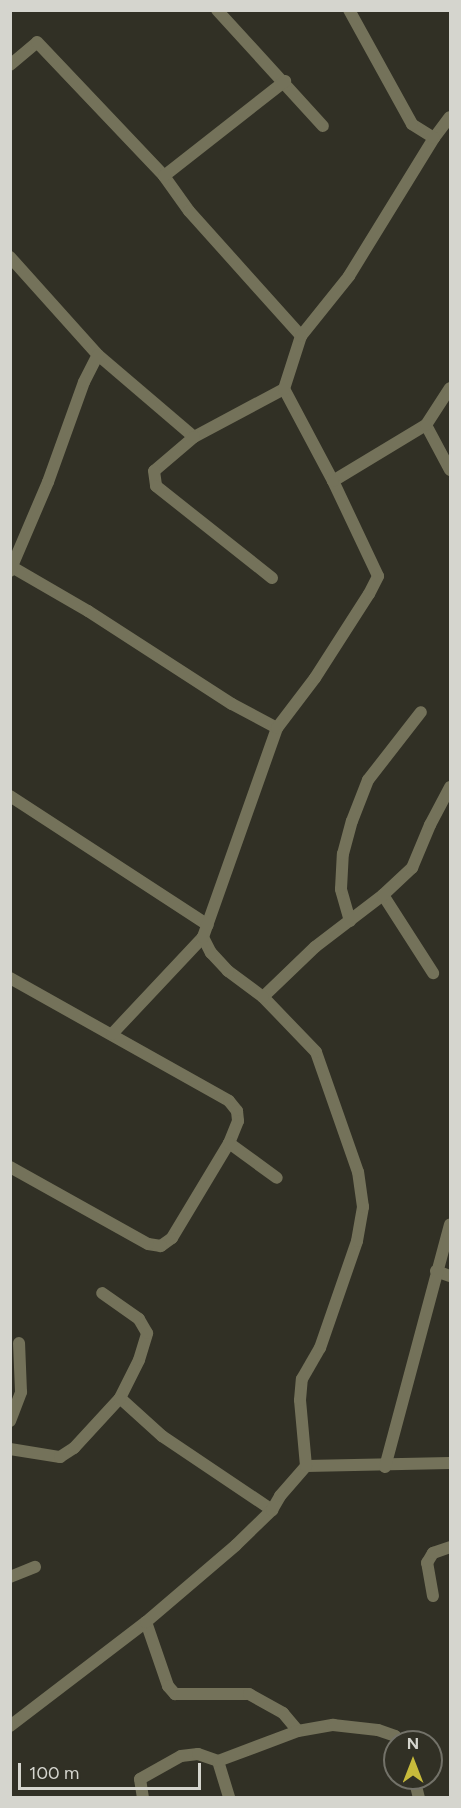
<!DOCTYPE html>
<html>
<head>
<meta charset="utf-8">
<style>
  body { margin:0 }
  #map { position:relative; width:461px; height:1808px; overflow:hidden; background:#313025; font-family:Figtree,sans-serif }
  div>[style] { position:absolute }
  .street>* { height:12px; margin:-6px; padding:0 6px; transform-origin:6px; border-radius:6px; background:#74725a }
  span { translate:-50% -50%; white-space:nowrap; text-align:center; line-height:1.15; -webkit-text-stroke:6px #313025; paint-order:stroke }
  .frame { position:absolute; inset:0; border:12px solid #d5d5ce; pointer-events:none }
  .north { position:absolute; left:383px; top:1730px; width:60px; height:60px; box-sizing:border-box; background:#313025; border:2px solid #737269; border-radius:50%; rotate:0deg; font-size:16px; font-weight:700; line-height:24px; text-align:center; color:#d5d5ce }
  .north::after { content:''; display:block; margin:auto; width:21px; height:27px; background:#c8bb3b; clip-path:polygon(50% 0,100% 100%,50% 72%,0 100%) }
  .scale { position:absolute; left:18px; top:1763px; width:183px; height:27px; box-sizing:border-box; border:3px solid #d5d5ce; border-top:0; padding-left:8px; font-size:18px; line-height:21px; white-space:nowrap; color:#d5d5ce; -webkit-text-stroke:4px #313025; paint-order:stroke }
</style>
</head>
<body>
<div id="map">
  <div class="street">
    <i style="left:217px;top:10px;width:157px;rotate:47.6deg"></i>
    <i style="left:10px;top:65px;width:35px;rotate:-40deg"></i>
    <i style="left:37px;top:42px;width:185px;rotate:46.5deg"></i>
    <i style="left:164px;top:176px;width:43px;rotate:54.5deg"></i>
    <i style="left:189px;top:211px;width:168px;rotate:48.1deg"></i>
    <i style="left:434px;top:138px;width:26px;rotate:-53deg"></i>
    <i style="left:164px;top:176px;width:154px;rotate:-38.1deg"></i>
    <i style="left:10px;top:257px;width:132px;rotate:48.1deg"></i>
    <i style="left:98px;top:355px;width:126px;rotate:40.5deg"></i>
    <i style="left:194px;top:437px;width:102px;rotate:-28.1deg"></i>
    <i style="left:426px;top:425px;width:51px;rotate:61.9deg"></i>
    <i style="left:194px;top:437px;width:52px;rotate:139.6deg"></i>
    <i style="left:154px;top:471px;width:15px;rotate:82deg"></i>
    <i style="left:156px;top:486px;width:148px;rotate:38.4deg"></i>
    <i style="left:333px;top:481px;width:109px;rotate:-31.1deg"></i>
    <i style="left:426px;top:425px;width:44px;rotate:-57deg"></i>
    <i style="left:12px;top:567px;width:88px;rotate:30.1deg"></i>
    <i style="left:88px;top:611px;width:171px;rotate:32.9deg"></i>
    <i style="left:232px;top:704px;width:51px;rotate:28.1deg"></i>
    <i style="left:10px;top:571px;width:97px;rotate:-66.9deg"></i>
    <i style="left:48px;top:482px;width:106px;rotate:-70.2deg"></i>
    <i style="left:84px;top:382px;width:30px;rotate:-63deg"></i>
    <i style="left:10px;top:796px;width:236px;rotate:33.1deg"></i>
    <i style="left:383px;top:895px;width:93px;rotate:57.3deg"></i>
    <i style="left:350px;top:921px;width:33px;rotate:-106deg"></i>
    <i style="left:341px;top:889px;width:35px;rotate:-87deg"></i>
    <i style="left:343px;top:854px;width:34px;rotate:-75deg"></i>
    <i style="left:352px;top:821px;width:44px;rotate:-68.7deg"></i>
    <i style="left:368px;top:780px;width:86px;rotate:-52.1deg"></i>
    <i style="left:10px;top:978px;width:251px;rotate:29.3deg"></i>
    <i style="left:229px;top:1101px;width:13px;rotate:51deg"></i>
    <i style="left:237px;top:1111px;width:10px;rotate:84deg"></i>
    <i style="left:238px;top:1121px;width:24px;rotate:112deg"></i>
    <i style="left:229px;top:1143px;width:111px;rotate:121deg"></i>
    <i style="left:172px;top:1238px;width:14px;rotate:144deg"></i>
    <i style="left:161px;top:1246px;width:13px;rotate:-171deg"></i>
    <i style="left:148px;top:1244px;width:158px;rotate:-150.8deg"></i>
    <i style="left:263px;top:997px;width:72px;rotate:-43.9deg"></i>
    <i style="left:315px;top:947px;width:86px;rotate:-37.4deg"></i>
    <i style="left:383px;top:895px;width:40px;rotate:-43deg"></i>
    <i style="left:412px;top:868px;width:47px;rotate:-67.3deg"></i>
    <i style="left:430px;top:825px;width:43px;rotate:-62.2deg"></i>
    <i style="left:112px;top:1034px;width:133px;rotate:-46.8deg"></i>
    <i style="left:229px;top:1143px;width:59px;rotate:36.1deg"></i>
    <i style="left:436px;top:1271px;width:15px;rotate:20deg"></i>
    <i style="left:120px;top:1398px;width:57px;rotate:42.1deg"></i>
    <i style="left:162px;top:1436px;width:133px;rotate:33.9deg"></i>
    <i style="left:10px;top:1421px;width:31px;rotate:-69deg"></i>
    <i style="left:21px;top:1392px;width:49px;rotate:-92.3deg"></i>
    <i style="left:10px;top:1449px;width:51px;rotate:9.1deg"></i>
    <i style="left:60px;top:1457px;width:17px;rotate:-33deg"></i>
    <i style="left:74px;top:1448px;width:68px;rotate:-47.4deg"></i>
    <i style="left:120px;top:1398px;width:42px;rotate:-63.4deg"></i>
    <i style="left:139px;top:1360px;width:28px;rotate:-73deg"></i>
    <i style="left:147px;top:1333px;width:16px;rotate:-120deg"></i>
    <i style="left:139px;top:1319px;width:45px;rotate:-144.9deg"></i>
    <i style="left:306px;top:1466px;width:144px;rotate:-1.2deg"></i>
    <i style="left:385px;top:1467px;width:251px;rotate:-75deg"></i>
    <i style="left:10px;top:1577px;width:27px;rotate:-22deg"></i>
    <i style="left:433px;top:1596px;width:34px;rotate:-100deg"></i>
    <i style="left:427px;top:1563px;width:12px;rotate:-59deg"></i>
    <i style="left:433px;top:1553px;width:18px;rotate:-19deg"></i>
    <i style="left:146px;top:1622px;width:68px;rotate:71deg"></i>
    <i style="left:168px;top:1686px;width:11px;rotate:49deg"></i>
    <i style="left:175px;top:1694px;width:74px"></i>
    <i style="left:249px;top:1694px;width:39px;rotate:29deg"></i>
    <i style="left:283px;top:1713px;width:23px;rotate:50deg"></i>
    <i style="left:298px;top:1731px;width:36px;rotate:-10deg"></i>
    <i style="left:333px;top:1725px;width:45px;rotate:6.3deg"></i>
    <i style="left:378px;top:1730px;width:18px;rotate:19deg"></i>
    <i style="left:395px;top:1736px;width:8px;rotate:45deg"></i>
    <i style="left:10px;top:1726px;width:171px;rotate:-37.4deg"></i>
    <i style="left:146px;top:1622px;width:118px;rotate:-40.5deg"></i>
    <i style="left:236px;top:1545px;width:50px;rotate:-44.2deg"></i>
    <i style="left:272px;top:1510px;width:16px;rotate:-60deg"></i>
    <i style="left:280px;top:1496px;width:40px;rotate:-49deg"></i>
    <i style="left:306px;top:1466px;width:66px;rotate:-95.2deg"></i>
    <i style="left:300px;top:1400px;width:21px;rotate:-85deg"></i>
    <i style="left:302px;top:1379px;width:36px;rotate:-60deg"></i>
    <i style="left:320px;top:1348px;width:113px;rotate:-70.9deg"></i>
    <i style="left:357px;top:1241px;width:35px;rotate:-80deg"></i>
    <i style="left:363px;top:1207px;width:35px;rotate:-98deg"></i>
    <i style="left:358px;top:1172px;width:127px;rotate:-109.3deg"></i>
    <i style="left:316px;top:1052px;width:76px;rotate:-133.9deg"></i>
    <i style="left:263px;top:997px;width:44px;rotate:-143.4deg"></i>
    <i style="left:228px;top:971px;width:25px;rotate:-133deg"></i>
    <i style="left:211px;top:953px;width:18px;rotate:-117deg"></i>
    <i style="left:203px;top:937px;width:222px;rotate:-70.5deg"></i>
    <i style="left:277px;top:728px;width:63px;rotate:-52.8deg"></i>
    <i style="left:315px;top:678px;width:100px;rotate:-57.3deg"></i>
    <i style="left:369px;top:594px;width:20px;rotate:-63deg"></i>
    <i style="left:378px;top:576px;width:105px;rotate:-115.3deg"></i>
    <i style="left:333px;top:481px;width:104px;rotate:-118deg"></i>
    <i style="left:284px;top:389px;width:56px;rotate:-72.2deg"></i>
    <i style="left:301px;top:336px;width:77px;rotate:-51.3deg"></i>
    <i style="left:349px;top:276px;width:162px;rotate:-58.4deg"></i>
    <i style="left:434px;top:138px;width:26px;rotate:-148deg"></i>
    <i style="left:412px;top:124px;width:130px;rotate:-118.9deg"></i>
    <i style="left:218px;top:1761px;width:39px;rotate:73deg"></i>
    <i style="left:414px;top:1778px;width:21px;rotate:76deg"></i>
    <i style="left:143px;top:1798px;width:19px;rotate:-99deg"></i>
    <i style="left:140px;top:1779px;width:47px;rotate:-29.3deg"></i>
    <i style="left:181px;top:1756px;width:17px;rotate:-7deg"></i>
    <i style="left:198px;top:1754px;width:21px;rotate:19deg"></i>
    <i style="left:218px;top:1761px;width:85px;rotate:-20.6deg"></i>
  </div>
  <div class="frame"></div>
  <div class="north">N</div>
  <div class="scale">100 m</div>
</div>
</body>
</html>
